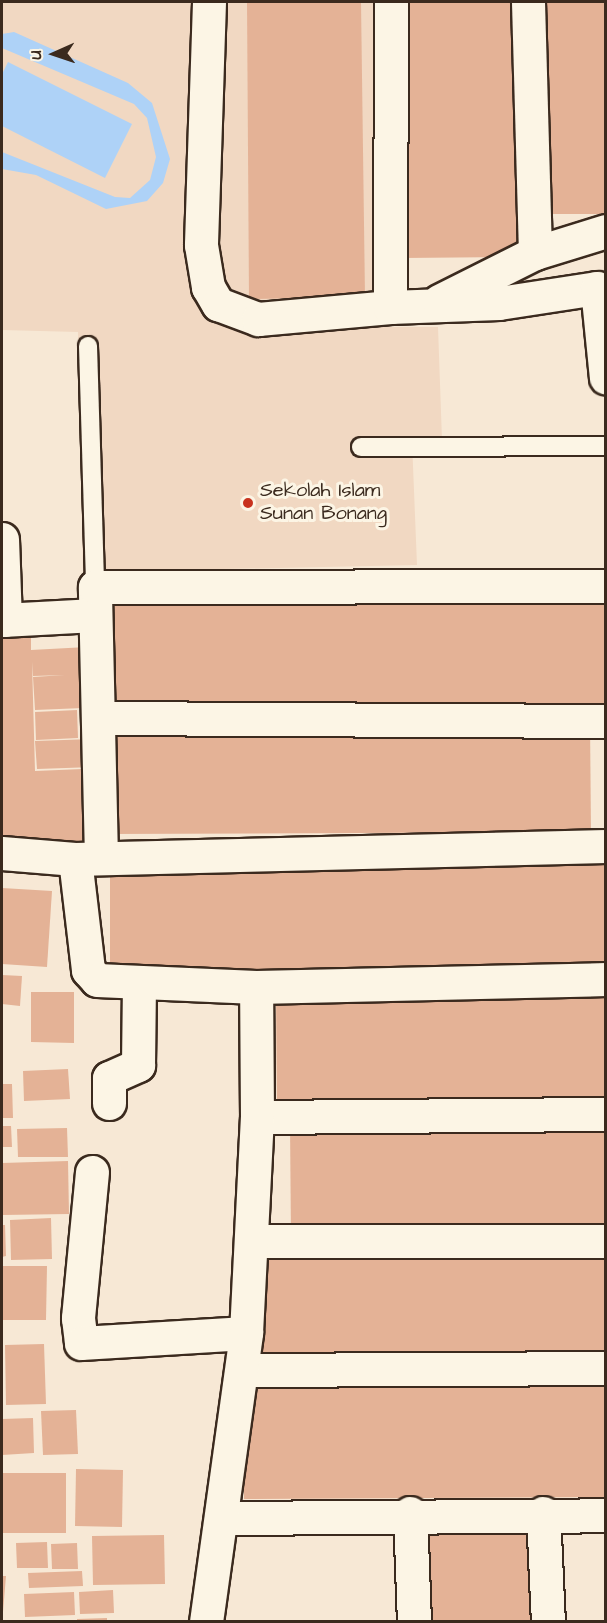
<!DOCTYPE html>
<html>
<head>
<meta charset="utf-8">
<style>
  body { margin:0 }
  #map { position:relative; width:607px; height:1623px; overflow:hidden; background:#f7e8d5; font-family:"Architects Daughter",sans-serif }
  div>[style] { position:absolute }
  .built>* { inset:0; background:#f1d8c2 }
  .water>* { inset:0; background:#aed2f7 }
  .building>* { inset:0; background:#e4b296 }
  .roads { filter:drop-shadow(2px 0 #3b2a1e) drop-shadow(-2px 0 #3b2a1e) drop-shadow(0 2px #3b2a1e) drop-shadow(0 -2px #3b2a1e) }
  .service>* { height:18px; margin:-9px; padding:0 9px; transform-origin:9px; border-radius:9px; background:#fcf5e5 }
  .minor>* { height:33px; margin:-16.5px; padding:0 16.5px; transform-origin:16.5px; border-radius:16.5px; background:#fcf5e5 }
  .dots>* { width:16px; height:16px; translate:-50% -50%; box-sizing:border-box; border:3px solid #fcf5e5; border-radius:50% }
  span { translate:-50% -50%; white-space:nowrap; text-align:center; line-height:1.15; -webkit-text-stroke:6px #fcf5e5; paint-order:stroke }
  .poi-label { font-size:20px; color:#3b2a1e }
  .left { translate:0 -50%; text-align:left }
  .frame { position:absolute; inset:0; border:3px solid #3b2a1e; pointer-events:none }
  .north { position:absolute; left:24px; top:24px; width:60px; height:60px; -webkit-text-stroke:4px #fcf5e5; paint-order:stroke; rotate:267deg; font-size:16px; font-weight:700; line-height:24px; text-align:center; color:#3b2a1e }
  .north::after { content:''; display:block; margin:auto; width:21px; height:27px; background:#3b2a1e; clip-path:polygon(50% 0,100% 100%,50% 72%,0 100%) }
</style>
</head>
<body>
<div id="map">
  <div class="built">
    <i style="clip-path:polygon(2px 2px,377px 2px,377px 327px,438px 327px,442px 440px,412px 441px,417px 565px,83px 572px,78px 332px,2px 330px)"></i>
  </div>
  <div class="water">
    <i style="clip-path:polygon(14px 32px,128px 83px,152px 103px,170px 159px,163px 183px,147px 201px,106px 209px,36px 175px,2px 169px,2px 152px,115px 197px,130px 198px,150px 180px,156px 157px,147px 118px,134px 104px,2px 48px,2px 34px)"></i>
    <i style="clip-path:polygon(8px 62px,132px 124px,105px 178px,2px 126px,2px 74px)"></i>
  </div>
  <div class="building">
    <i style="clip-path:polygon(247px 2px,361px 2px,365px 297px,249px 299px)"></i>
    <i style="clip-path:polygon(401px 2px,516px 2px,518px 257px,403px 258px)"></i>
    <i style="clip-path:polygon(533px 2px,606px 2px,606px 214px,535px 214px)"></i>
    <i style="clip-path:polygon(606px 598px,606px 708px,104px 711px,103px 601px)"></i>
    <i style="clip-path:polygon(31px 635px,31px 650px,87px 647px,83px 708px,35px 710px,33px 677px,65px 675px,33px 676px,32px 662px,35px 771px,83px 769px,85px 841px,2px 844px,2px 636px)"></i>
    <i style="clip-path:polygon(77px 710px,78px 738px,36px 740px,35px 712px)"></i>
    <i style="clip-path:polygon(590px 722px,591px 832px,105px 834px,104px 725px)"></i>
    <i style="clip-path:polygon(93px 739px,94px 767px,37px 769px,35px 741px)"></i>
    <i style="clip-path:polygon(606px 865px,606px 975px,110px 978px,110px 868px)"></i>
    <i style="clip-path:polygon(2px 888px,52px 891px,47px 967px,2px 964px)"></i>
    <i style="clip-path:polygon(2px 975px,22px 976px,20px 1006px,2px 1004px)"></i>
    <i style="clip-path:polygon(31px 992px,74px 992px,74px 1043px,31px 1042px)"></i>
    <i style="clip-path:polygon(606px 995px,606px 1110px,277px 1112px,276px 996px)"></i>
    <i style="clip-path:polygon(68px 1069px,70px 1099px,24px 1101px,23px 1071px)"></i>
    <i style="clip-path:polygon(2px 1084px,12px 1084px,13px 1118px,2px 1118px)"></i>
    <i style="clip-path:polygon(606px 1122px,606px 1239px,291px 1241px,290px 1124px)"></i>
    <i style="clip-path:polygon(2px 1126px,11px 1126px,12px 1147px,2px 1147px)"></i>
    <i style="clip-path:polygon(67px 1128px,68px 1157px,18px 1157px,17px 1129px)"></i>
    <i style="clip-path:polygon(68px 1161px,69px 1214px,2px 1215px,2px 1163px)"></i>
    <i style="clip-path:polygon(51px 1218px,52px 1259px,11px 1260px,10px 1220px)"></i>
    <i style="clip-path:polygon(2px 1225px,5px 1225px,6px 1256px,2px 1257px)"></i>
    <i style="clip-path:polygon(606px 1243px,606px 1364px,261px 1366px,259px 1245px)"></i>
    <i style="clip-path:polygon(2px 1266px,47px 1266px,46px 1320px,2px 1320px)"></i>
    <i style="clip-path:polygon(44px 1344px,46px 1404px,6px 1405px,5px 1345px)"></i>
    <i style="clip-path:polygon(606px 1375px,606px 1497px,244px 1499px,243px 1378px)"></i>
    <i style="clip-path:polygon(76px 1410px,78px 1454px,43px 1455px,41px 1411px)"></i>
    <i style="clip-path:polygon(33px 1418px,34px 1453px,2px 1455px,2px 1419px)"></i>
    <i style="clip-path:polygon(76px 1469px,123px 1470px,122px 1527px,75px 1526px)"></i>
    <i style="clip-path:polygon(2px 1473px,66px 1473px,66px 1533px,2px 1533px)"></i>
    <i style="clip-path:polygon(538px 1526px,539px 1622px,425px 1622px,424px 1527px)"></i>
    <i style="clip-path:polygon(164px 1535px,165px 1584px,93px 1585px,92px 1536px)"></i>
    <i style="clip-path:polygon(47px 1542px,48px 1568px,17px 1568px,16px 1543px)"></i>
    <i style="clip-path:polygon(77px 1543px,78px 1569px,52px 1569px,51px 1544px)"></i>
    <i style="clip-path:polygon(82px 1571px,83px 1586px,29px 1588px,28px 1573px)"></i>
    <i style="clip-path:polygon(2px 1576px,6px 1576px,3px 1612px,2px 1612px)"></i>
    <i style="clip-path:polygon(113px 1590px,114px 1613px,80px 1614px,79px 1592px)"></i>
    <i style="clip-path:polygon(74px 1592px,75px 1615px,25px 1617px,24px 1594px)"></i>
    <i style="clip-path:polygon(107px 1618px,107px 1622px,77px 1622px,77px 1619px)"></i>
  </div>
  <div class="roads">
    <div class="service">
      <i style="left:88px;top:346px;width:241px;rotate:88.3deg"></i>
      <i style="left:361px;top:447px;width:245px;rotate:-0.2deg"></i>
    </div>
    <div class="minor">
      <i style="left:209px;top:2px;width:243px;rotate:91.9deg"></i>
      <i style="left:201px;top:245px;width:43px;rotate:80.5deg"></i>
      <i style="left:208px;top:287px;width:20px;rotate:60deg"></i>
      <i style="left:218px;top:304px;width:43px;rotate:20.6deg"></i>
      <i style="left:258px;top:319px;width:133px;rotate:-5.2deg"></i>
      <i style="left:391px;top:2px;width:305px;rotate:90.2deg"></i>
      <i style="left:390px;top:307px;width:109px;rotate:-2.1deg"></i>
      <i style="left:499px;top:303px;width:99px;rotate:-8.7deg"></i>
      <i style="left:597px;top:288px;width:90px;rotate:84.3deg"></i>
      <i style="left:528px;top:2px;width:251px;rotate:88.4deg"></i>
      <i style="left:439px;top:301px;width:107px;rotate:-26.6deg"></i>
      <i style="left:535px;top:253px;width:74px;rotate:-17.2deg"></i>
      <i style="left:2px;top:539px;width:81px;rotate:87.9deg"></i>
      <i style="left:2px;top:620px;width:93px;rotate:-3.1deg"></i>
      <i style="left:100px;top:718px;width:506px;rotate:0.34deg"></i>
      <i style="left:2px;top:853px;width:73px;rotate:4.7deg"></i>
      <i style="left:75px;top:859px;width:531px;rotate:-1.4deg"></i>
      <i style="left:101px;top:858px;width:271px;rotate:-91.3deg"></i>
      <i style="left:95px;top:587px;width:511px;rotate:-0.11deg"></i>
      <i style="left:75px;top:859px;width:112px;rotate:83.3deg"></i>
      <i style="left:88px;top:970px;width:13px;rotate:48deg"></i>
      <i style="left:97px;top:980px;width:159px;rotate:2.5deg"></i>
      <i style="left:256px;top:987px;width:350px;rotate:-1.3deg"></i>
      <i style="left:109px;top:1103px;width:25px;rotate:-90deg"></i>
      <i style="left:109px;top:1078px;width:32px;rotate:-24deg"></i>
      <i style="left:138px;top:1065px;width:83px;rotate:-89.3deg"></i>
      <i style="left:257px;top:1117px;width:349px;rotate:-0.5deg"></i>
      <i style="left:92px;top:1172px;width:147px;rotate:95.5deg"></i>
      <i style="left:78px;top:1318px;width:25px;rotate:83deg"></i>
      <i style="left:81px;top:1343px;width:165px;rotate:-3.5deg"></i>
      <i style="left:252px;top:1241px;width:354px"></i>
      <i style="left:242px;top:1370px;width:364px;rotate:-0.3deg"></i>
      <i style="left:410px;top:1513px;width:109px;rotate:87.9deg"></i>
      <i style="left:543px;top:1513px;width:109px;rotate:87.4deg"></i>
      <i style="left:222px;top:1518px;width:384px;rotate:-0.4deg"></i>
      <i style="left:206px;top:1622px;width:292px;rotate:-82.1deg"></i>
      <i style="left:246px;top:1333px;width:216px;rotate:-87.1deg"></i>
      <i style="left:257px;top:1117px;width:130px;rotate:-90.4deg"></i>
    </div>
  </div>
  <div class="dots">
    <i style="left:248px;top:503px;background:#c8321e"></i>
  </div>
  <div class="poi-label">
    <span class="left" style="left:260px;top:502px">Sekolah Islam<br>Sunan Bonang</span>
  </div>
  <div class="frame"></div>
  <div class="north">U</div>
</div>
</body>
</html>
